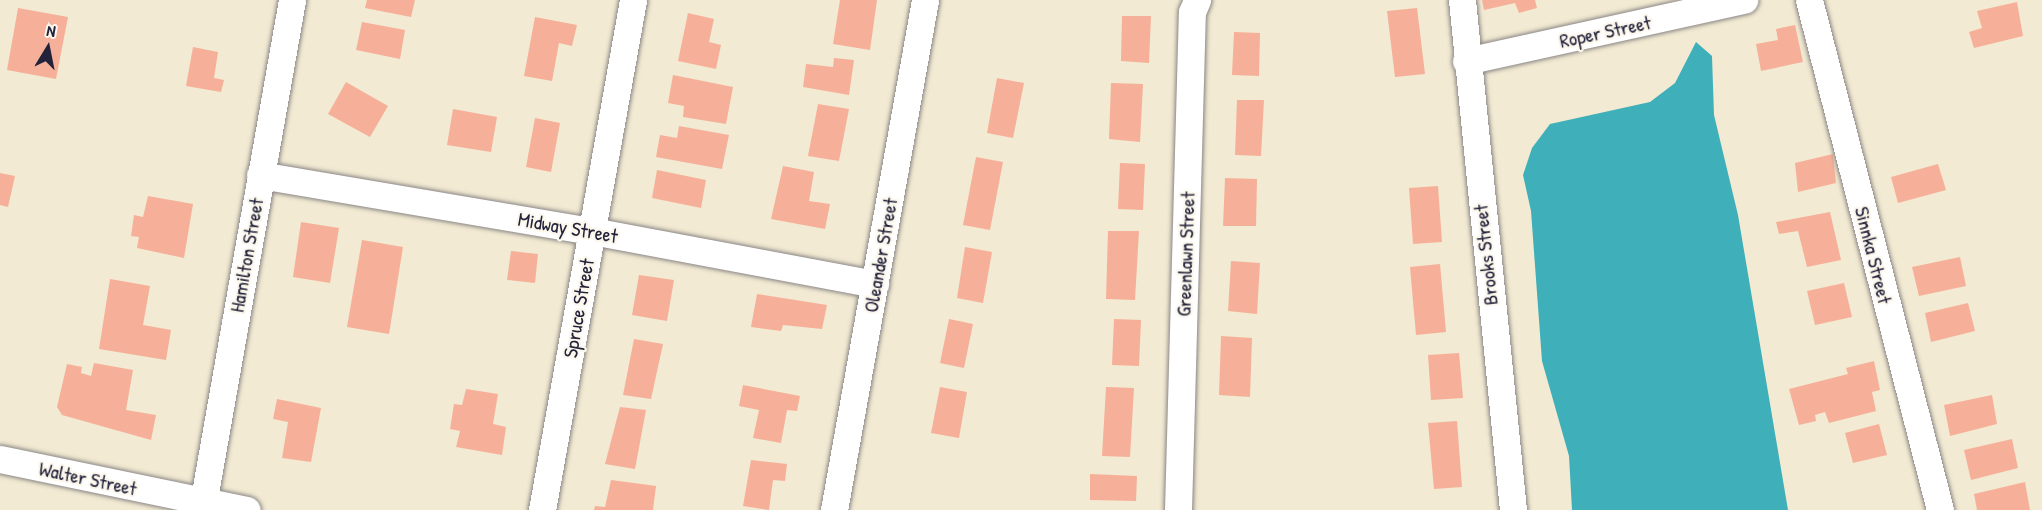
<!DOCTYPE html>
<style>
body{margin:0}
#map{position:relative;width:2042px;height:510px;overflow:hidden;background:#f2ead2;font-family:"Patrick Hand",sans-serif}
div>[style]{position:absolute}
.water>*{inset:0;background:#3fafba}
.building>*{inset:0;background:#f6b099}
.roads{filter:drop-shadow(0 0 2px #8a8686) drop-shadow(0 0 2px #8a8686)}
.minor>*{height:27px;margin:-13.5px;padding:0 13.5px;transform-origin:13.5px;border-radius:13.5px;background:#fff}
span{translate:-50% -50%;white-space:nowrap;text-align:center;line-height:1.15;-webkit-text-stroke:4.5px #fbf7ec;paint-order:stroke}
.street-label{font-size:20px;color:#22223b}
.north{position:absolute;left:18px;top:18px;width:60px;height:60px;-webkit-text-stroke:4px #fbf7ec;paint-order:stroke;rotate:10deg;font-size:16px;font-weight:700;line-height:24px;text-align:center;color:#22223b}
.north::after{content:'';display:block;margin:auto;width:21px;height:27px;background:#22223b;clip-path:polygon(50% 0,100% 100%,50% 72%,0 100%)}
</style>
<div id="map">
<div class="water">
<i style="clip-path:polygon(1696px 42px,1712px 56px,1714px 115px,1738px 215px,1788px 510px,1572px 510px,1569px 456px,1542px 361px,1531px 211px,1523px 175px,1532px 148px,1550px 124px,1650px 102px,1675px 83px)"></i>
</div>
<div class="building">
<i style="clip-path:polygon(367px 0,415px 0,411px 17px,365px 8px)"></i>
<i style="clip-path:polygon(840px 0,877px 0,870px 50px,833px 44px)"></i>
<i style="clip-path:polygon(1482px 0,1535px 0,1537px 8px,1519px 13px,1515px 3px,1484px 10px)"></i>
<i style="clip-path:polygon(2017px 2px,2023px 36px,1974px 48px,1969px 32px,1982px 28px,1977px 11px)"></i>
<i style="clip-path:polygon(18px 8px,68px 17px,56px 79px,7px 70px)"></i>
<i style="clip-path:polygon(1417px 8px,1425px 74px,1395px 77px,1387px 11px)"></i>
<i style="clip-path:polygon(688px 13px,714px 19px,709px 42px,721px 45px,716px 69px,678px 61px)"></i>
<i style="clip-path:polygon(1122px 16px,1151px 16px,1149px 63px,1121px 61px)"></i>
<i style="clip-path:polygon(535px 17px,577px 25px,572px 46px,559px 43px,552px 81px,524px 76px)"></i>
<i style="clip-path:polygon(362px 22px,405px 30px,400px 59px,356px 50px)"></i>
<i style="clip-path:polygon(1795px 25px,1803px 62px,1761px 71px,1756px 44px,1778px 40px,1776px 29px)"></i>
<i style="clip-path:polygon(1234px 32px,1260px 33px,1259px 76px,1232px 75px)"></i>
<i style="clip-path:polygon(193px 47px,218px 52px,214px 78px,224px 80px,221px 92px,186px 86px)"></i>
<i style="clip-path:polygon(834px 58px,854px 60px,849px 95px,803px 87px,806px 64px,833px 67px)"></i>
<i style="clip-path:polygon(673px 75px,733px 87px,726px 124px,683px 117px,684px 106px,668px 103px)"></i>
<i style="clip-path:polygon(997px 78px,1024px 83px,1013px 138px,987px 133px)"></i>
<i style="clip-path:polygon(346px 82px,388px 106px,370px 137px,328px 114px)"></i>
<i style="clip-path:polygon(1111px 83px,1143px 84px,1140px 142px,1109px 139px)"></i>
<i style="clip-path:polygon(1237px 100px,1264px 100px,1261px 156px,1235px 155px)"></i>
<i style="clip-path:polygon(818px 104px,849px 109px,839px 161px,808px 156px)"></i>
<i style="clip-path:polygon(453px 109px,497px 117px,491px 152px,447px 145px)"></i>
<i style="clip-path:polygon(535px 118px,560px 123px,551px 172px,526px 167px)"></i>
<i style="clip-path:polygon(679px 126px,729px 135px,722px 169px,656px 157px,660px 135px,677px 138px)"></i>
<i style="clip-path:polygon(1833px 154px,1836px 183px,1798px 192px,1795px 163px)"></i>
<i style="clip-path:polygon(976px 157px,1003px 162px,990px 230px,963px 225px)"></i>
<i style="clip-path:polygon(1120px 163px,1145px 164px,1143px 210px,1118px 209px)"></i>
<i style="clip-path:polygon(1938px 164px,1946px 190px,1898px 203px,1891px 177px)"></i>
<i style="clip-path:polygon(783px 166px,814px 172px,809px 201px,830px 204px,825px 229px,771px 219px)"></i>
<i style="clip-path:polygon(657px 170px,706px 180px,701px 208px,652px 198px)"></i>
<i style="clip-path:polygon(0 173px,15px 176px,8px 207px,0 205px)"></i>
<i style="clip-path:polygon(1225px 178px,1257px 179px,1256px 226px,1223px 226px)"></i>
<i style="clip-path:polygon(1438px 186px,1442px 242px,1413px 244px,1409px 188px)"></i>
<i style="clip-path:polygon(148px 196px,193px 204px,184px 258px,137px 248px,139px 237px,131px 236px,134px 215px,143px 217px)"></i>
<i style="clip-path:polygon(1830px 212px,1841px 260px,1807px 267px,1798px 231px,1779px 234px,1776px 222px)"></i>
<i style="clip-path:polygon(301px 222px,339px 228px,330px 283px,293px 277px)"></i>
<i style="clip-path:polygon(1108px 231px,1139px 231px,1135px 300px,1106px 299px)"></i>
<i style="clip-path:polygon(362px 240px,403px 247px,389px 334px,347px 327px)"></i>
<i style="clip-path:polygon(965px 247px,992px 252px,983px 303px,957px 298px)"></i>
<i style="clip-path:polygon(511px 251px,538px 254px,535px 283px,507px 280px)"></i>
<i style="clip-path:polygon(1960px 257px,1966px 286px,1919px 296px,1912px 267px)"></i>
<i style="clip-path:polygon(1231px 261px,1260px 263px,1257px 314px,1228px 311px)"></i>
<i style="clip-path:polygon(1440px 264px,1446px 332px,1416px 335px,1410px 267px)"></i>
<i style="clip-path:polygon(639px 275px,674px 280px,667px 321px,632px 315px)"></i>
<i style="clip-path:polygon(110px 279px,150px 286px,143px 325px,171px 330px,166px 360px,99px 349px)"></i>
<i style="clip-path:polygon(1844px 283px,1852px 317px,1815px 325px,1807px 291px)"></i>
<i style="clip-path:polygon(757px 294px,827px 305px,822px 329px,783px 325px,781px 331px,751px 327px)"></i>
<i style="clip-path:polygon(1968px 303px,1975px 331px,1931px 342px,1925px 313px)"></i>
<i style="clip-path:polygon(949px 319px,973px 324px,964px 368px,940px 363px)"></i>
<i style="clip-path:polygon(1114px 319px,1141px 320px,1139px 366px,1112px 365px)"></i>
<i style="clip-path:polygon(1221px 336px,1252px 338px,1250px 397px,1219px 395px)"></i>
<i style="clip-path:polygon(634px 339px,663px 344px,651px 399px,623px 395px)"></i>
<i style="clip-path:polygon(1459px 353px,1463px 398px,1431px 400px,1428px 355px)"></i>
<i style="clip-path:polygon(1874px 361px,1880px 390px,1872px 392px,1876px 411px,1829px 423px,1825px 412px,1815px 415px,1816px 421px,1799px 425px,1789px 389px,1848px 374px,1846px 368px)"></i>
<i style="clip-path:polygon(94px 363px,133px 370px,126px 410px,156px 415px,151px 440px,62px 415px,57px 407px,67px 364px,82px 367px,81px 373px,91px 376px)"></i>
<i style="clip-path:polygon(743px 385px,800px 396px,797px 411px,787px 410px,781px 443px,753px 438px,759px 410px,739px 406px)"></i>
<i style="clip-path:polygon(940px 387px,967px 392px,959px 438px,931px 433px)"></i>
<i style="clip-path:polygon(1106px 387px,1134px 388px,1130px 457px,1102px 456px)"></i>
<i style="clip-path:polygon(466px 389px,498px 394px,493px 424px,506px 427px,502px 455px,456px 447px,460px 431px,450px 429px,454px 404px,462px 405px)"></i>
<i style="clip-path:polygon(1992px 395px,1997px 424px,1950px 436px,1944px 405px)"></i>
<i style="clip-path:polygon(277px 399px,321px 408px,311px 462px,282px 458px,288px 422px,273px 419px)"></i>
<i style="clip-path:polygon(620px 407px,646px 410px,635px 469px,605px 464px)"></i>
<i style="clip-path:polygon(1457px 421px,1462px 487px,1434px 489px,1428px 423px)"></i>
<i style="clip-path:polygon(1879px 424px,1887px 455px,1853px 463px,1845px 433px)"></i>
<i style="clip-path:polygon(2012px 439px,2018px 468px,1971px 480px,1964px 450px)"></i>
<i style="clip-path:polygon(751px 460px,787px 464px,785px 481px,773px 480px,769px 510px,743px 506px)"></i>
<i style="clip-path:polygon(1090px 474px,1137px 476px,1136px 501px,1090px 500px)"></i>
<i style="clip-path:polygon(611px 480px,656px 486px,653px 510px,594px 510px,595px 506px,605px 507px)"></i>
<i style="clip-path:polygon(2025px 482px,2030px 510px,1977px 510px,1974px 494px)"></i>
</div>
<div class="roads">
<div class="minor">
<i style="left:1462px;top:0;width:513px;rotate:84.29deg"></i>
<i style="left:1809px;top:0;width:527px;rotate:75.59deg"></i>
<i style="left:1466px;top:61px;width:285px;rotate:-12.4deg"></i>
<i style="left:260px;top:175px;width:337px;rotate:9.6deg"></i>
<i style="left:592px;top:231px;width:288px;rotate:10.6deg"></i>
<i style="left:0;top:459px;width:252px;rotate:11.7deg"></i>
<i style="left:202px;top:510px;width:518px;rotate:-79.99deg"></i>
<i style="left:542px;top:510px;width:518px;rotate:-79.88deg"></i>
<i style="left:834px;top:510px;width:518px;rotate:-79.88deg"></i>
<i style="left:1178px;top:510px;width:498px;rotate:-88.4deg"></i>
<i style="left:1192px;top:12px;width:13px;rotate:-67deg"></i>
</div>
</div>
<div class="street-label">
<span style="left:1605px;top:31px;rotate:-12deg">Roper Street</span>
<span style="left:568px;top:227px;rotate:10deg">Midway Street</span>
<span style="left:1185px;top:254px;rotate:-88deg">Greenlawn Street</span>
<span style="left:246px;top:255px;rotate:-80deg">Hamilton Street</span>
<span style="left:880px;top:255px;rotate:-80deg">Oleander Street</span>
<span style="left:1485px;top:255px;rotate:-96deg">Brooks Street</span>
<span style="left:1874px;top:255px;rotate:76deg">Sinnka Street</span>
<span style="left:578px;top:308px;rotate:-80deg">Spruce Street</span>
<span style="left:88px;top:478px;rotate:12deg">Walter Street</span>
</div>
<div class="north">N</div>
</div>
